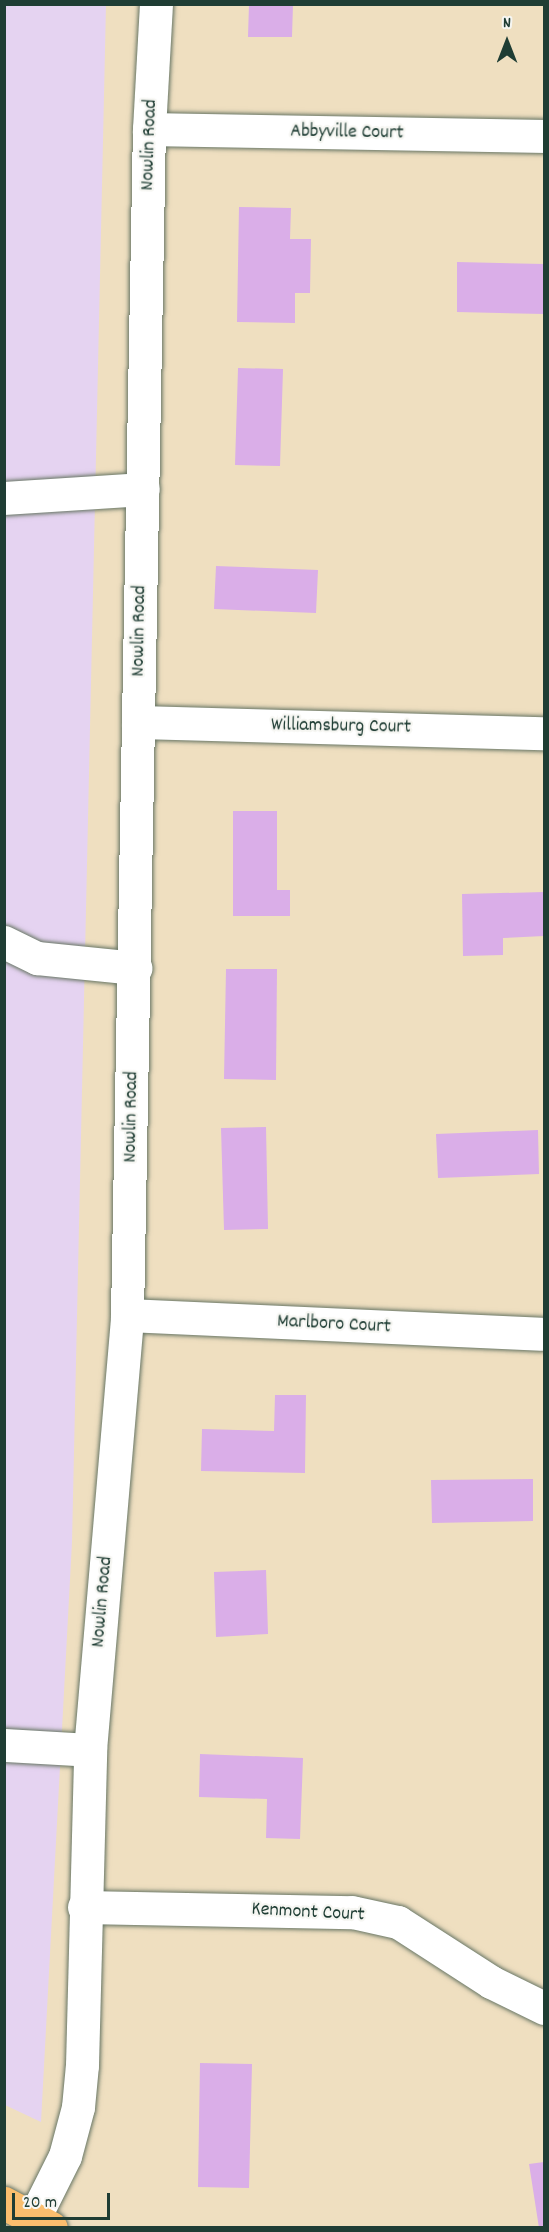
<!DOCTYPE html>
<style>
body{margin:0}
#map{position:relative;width:549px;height:2232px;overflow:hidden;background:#efdfc0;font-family:Dekko,sans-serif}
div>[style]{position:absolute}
.built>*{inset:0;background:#e5d3f1}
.building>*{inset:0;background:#daaee8}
.roads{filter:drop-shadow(0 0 2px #687665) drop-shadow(0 0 2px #687665)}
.minor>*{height:33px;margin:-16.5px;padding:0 16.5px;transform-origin:16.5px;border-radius:16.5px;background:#fff}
.major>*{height:33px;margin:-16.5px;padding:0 16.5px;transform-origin:16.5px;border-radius:16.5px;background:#fabe6e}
span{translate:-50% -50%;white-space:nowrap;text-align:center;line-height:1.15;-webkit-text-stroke:4.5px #f6f6f2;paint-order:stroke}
.street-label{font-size:20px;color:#1f3d34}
.frame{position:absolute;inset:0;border:6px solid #1f3d34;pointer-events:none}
.north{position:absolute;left:477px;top:12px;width:60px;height:60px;-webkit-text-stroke:4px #f6f6f2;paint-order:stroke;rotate:0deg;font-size:16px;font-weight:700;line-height:24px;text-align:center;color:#1f3d34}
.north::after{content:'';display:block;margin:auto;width:21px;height:27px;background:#1f3d34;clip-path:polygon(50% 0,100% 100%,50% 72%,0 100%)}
.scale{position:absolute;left:12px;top:2193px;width:98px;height:27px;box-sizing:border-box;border:3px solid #1f3d34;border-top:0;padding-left:8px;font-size:18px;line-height:21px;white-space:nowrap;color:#1f3d34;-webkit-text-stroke:4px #f6f6f2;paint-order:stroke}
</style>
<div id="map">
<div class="built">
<i style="clip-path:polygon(106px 4px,72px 1542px,41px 2122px,5px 2105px,4px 5px)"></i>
</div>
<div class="building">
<i style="clip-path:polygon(249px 4px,293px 4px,292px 37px,248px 37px)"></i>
<i style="clip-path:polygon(239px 207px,291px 208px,290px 239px,311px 239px,310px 293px,295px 293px,295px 323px,237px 322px)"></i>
<i style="clip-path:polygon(457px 262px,544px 264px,544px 314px,457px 312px)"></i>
<i style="clip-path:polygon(238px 368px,283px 369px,280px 466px,235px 465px)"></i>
<i style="clip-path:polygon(216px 566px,318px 570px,316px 613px,214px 609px)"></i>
<i style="clip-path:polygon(233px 811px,277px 811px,277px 890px,290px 890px,290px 916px,233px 916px)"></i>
<i style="clip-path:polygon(544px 892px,544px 936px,503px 938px,503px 955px,463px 956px,462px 894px)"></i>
<i style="clip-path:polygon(226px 969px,277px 969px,276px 1080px,224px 1079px)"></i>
<i style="clip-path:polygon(266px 1127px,268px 1229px,224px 1230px,221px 1128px)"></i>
<i style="clip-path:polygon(538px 1130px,539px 1174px,438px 1178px,436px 1134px)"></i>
<i style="clip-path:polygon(275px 1395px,306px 1395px,305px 1473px,201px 1471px,202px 1429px,274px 1431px)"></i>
<i style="clip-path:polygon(533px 1479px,533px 1521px,432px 1523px,431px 1480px)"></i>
<i style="clip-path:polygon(266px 1570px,268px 1634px,216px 1637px,214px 1572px)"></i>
<i style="clip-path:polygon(200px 1754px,303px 1758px,300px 1839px,266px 1838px,267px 1799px,199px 1797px)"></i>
<i style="clip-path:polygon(200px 2063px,252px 2064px,249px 2188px,198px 2187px)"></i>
<i style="clip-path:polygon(544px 2162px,544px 2228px,539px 2228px,529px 2164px)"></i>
</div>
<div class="roads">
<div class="minor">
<i style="left:149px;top:129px;width:395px;rotate:1deg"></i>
<i style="left:4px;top:498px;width:139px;rotate:-3.7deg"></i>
<i style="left:138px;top:722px;width:406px;rotate:1.6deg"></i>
<i style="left:4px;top:942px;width:37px;rotate:26deg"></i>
<i style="left:37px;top:958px;width:99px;rotate:5.8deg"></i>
<i style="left:127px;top:1315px;width:414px;rotate:2.6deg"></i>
<i style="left:4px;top:1745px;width:86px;rotate:3.3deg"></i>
<i style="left:84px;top:1907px;width:268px;rotate:1.1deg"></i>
<i style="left:352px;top:1912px;width:47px;rotate:12.3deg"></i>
<i style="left:398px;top:1922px;width:111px;rotate:32.8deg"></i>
<i style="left:491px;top:1982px;width:59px;rotate:26.1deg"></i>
<i style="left:29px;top:2228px;width:80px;rotate:-63.4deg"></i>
<i style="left:65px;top:2156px;width:51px;rotate:-75.1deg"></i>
<i style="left:78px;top:2107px;width:42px;rotate:-84.6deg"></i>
<i style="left:82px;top:2065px;width:315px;rotate:-88.5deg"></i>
<i style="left:90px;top:1750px;width:437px;rotate:-85.1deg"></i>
<i style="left:127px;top:1315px;width:1186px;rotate:-88.94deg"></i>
<i style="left:149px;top:129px;width:125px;rotate:-86.8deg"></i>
</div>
<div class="major">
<i style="left:4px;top:2203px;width:53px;rotate:28deg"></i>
</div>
</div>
<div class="street-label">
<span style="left:347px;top:133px;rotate:1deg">Abbyville Court</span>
<span style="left:150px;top:145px;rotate:-88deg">Nowlin Road</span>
<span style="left:140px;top:631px;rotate:-89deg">Nowlin Road</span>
<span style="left:341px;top:727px;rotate:1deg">Williamsburg Court</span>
<span style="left:132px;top:1117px;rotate:-89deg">Nowlin Road</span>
<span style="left:334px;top:1325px;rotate:3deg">Marlboro Court</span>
<span style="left:103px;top:1602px;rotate:-85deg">Nowlin Road</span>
<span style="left:308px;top:1913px;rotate:3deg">Kenmont Court</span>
</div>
<div class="frame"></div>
<div class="north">N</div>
<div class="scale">20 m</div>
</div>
